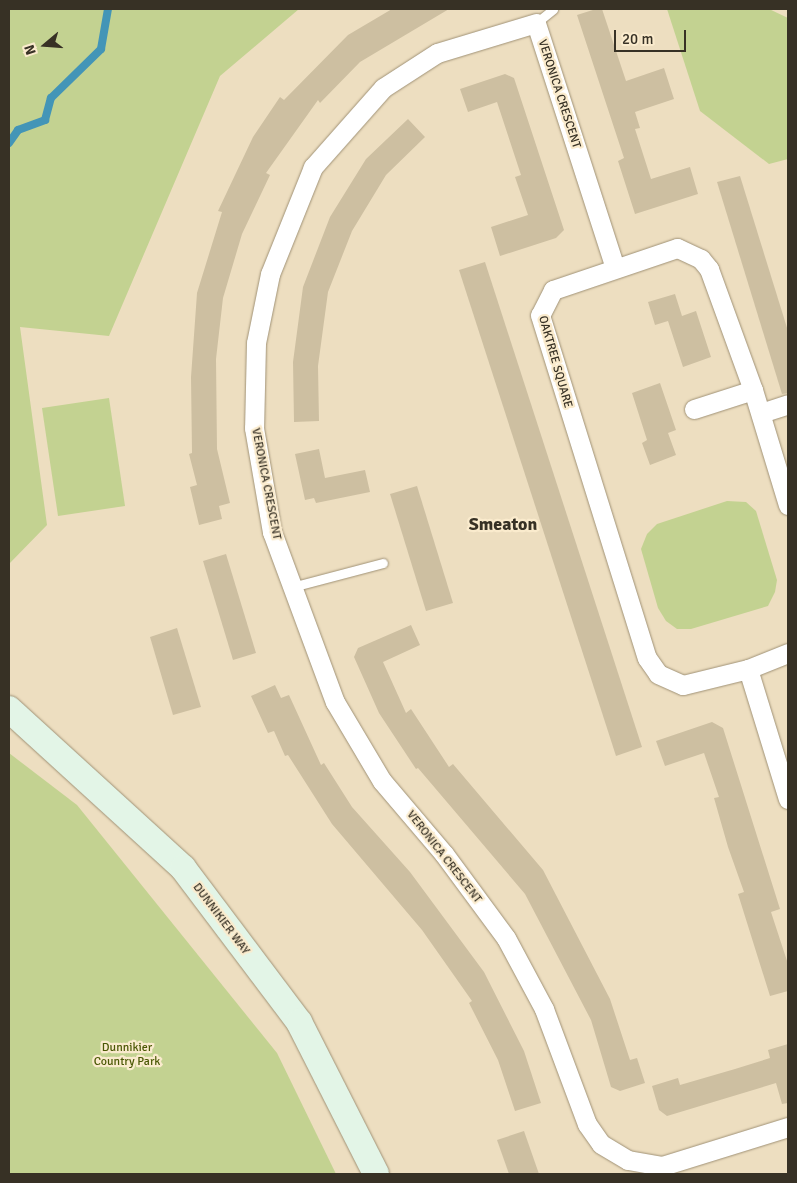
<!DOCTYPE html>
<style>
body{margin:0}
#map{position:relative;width:797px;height:1183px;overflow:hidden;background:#eddec0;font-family:Signika,sans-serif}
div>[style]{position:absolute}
.green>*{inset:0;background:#c3d291}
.stream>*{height:8px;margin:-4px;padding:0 4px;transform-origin:4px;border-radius:4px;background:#4395b7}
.building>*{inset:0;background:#cdbfa1}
.roads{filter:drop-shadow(0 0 1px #a09276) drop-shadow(0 0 1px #a09276)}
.service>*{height:9px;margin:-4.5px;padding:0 4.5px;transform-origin:4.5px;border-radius:4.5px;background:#fff}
.minor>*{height:19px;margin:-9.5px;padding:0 9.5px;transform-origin:9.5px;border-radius:9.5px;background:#fff}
.secondary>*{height:26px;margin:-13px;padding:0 13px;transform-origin:13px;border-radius:13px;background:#e3f5e7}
span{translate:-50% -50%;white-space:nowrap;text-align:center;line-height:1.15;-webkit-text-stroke:4.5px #faebcd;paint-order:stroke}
.street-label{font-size:12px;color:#373125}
.park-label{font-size:12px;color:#4b5805}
.district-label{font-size:18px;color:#373125;font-weight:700}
.frame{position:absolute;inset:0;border:10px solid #373125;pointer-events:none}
.north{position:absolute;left:20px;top:20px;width:50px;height:50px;-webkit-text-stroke:4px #faebcd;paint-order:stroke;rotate:252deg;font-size:14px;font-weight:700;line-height:20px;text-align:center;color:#373125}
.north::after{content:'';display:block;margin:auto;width:18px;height:22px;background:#373125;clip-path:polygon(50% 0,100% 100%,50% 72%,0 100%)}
.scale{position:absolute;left:614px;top:30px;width:72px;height:22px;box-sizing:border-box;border:2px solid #373125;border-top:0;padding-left:6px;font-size:15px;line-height:18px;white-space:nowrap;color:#373125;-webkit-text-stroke:4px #faebcd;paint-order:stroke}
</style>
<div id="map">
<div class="green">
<i style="clip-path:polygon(9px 9px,299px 9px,220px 76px,109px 336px,20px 327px,47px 525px,9px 564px)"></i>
<i style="clip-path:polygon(667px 9px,769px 9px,788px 18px,788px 159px,769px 164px,700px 111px)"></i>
<i style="clip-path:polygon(109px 398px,125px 506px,58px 516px,42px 408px)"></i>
<i style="clip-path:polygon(727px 501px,746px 502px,756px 511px,777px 580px,775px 592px,768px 606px,691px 629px,677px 629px,666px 621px,658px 608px,641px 549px,647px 534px,657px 524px)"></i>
<i style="clip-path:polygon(9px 753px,77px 805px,277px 1053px,336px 1174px,9px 1174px)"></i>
</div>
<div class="stream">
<i style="left:9px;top:143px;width:16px;rotate:-55deg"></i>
<i style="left:18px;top:130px;width:29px;rotate:-20deg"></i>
<i style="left:45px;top:120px;width:23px;rotate:-75deg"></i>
<i style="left:51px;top:98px;width:70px;rotate:-44.4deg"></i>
<i style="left:101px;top:49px;width:41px;rotate:-80.1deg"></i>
</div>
<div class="building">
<i style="clip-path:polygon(392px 9px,449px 9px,360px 62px,320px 103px,318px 100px,266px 173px,270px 175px,242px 234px,223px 298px,216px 359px,217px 449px,230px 503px,219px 506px,222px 519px,199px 525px,190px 487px,197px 485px,189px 454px,192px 453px,191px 377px,197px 293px,222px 212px,218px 211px,253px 137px,280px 97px,284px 100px,348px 35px)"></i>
<i style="clip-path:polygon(596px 9px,602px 9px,626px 81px,664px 68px,674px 99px,635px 112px,640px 128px,635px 129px,651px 179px,690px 167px,698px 194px,635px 214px,618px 161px,624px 158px,577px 15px)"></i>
<i style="clip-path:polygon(505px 74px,514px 78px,564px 230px,556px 238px,500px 256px,491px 227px,528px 215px,515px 177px,521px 175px,497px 102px,468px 112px,460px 89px)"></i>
<i style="clip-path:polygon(408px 119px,425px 137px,386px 175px,352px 231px,328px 292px,318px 366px,319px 421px,294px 422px,293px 362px,303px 287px,330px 217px,366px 159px)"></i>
<i style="clip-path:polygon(740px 176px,788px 331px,788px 393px,782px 394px,717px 182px)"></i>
<i style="clip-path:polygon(485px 262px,642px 747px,616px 756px,459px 270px)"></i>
<i style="clip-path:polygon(675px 294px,682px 316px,696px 311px,711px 357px,683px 367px,668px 321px,655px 325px,648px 302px)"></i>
<i style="clip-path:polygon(660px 383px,676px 430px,668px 433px,676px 455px,650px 465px,642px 443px,647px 440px,632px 393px)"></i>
<i style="clip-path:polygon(319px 449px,325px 478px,365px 470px,370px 492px,316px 503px,314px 498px,305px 500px,295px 454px)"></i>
<i style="clip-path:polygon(417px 486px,453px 603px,426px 611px,390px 494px)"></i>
<i style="clip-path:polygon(226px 554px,256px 653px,233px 660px,203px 561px)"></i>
<i style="clip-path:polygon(411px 625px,420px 645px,383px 662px,406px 713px,411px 709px,449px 767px,453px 764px,543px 870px,610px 999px,630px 1060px,637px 1058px,645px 1083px,620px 1091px,611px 1087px,591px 1020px,525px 894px,418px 768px,416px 769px,379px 713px,354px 657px,358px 648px)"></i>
<i style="clip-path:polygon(177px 628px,201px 707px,173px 715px,150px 637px)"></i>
<i style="clip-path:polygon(275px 685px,281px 698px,289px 695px,321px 765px,324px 763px,352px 807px,410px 872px,484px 972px,524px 1051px,541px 1103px,515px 1111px,498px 1060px,469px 1003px,472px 1001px,422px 930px,332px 824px,288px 755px,285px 756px,274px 731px,268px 733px,251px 696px)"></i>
<i style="clip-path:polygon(712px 722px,723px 728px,780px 909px,771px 912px,788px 964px,788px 991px,770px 996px,738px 894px,744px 892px,728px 847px,714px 798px,719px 797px,704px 753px,665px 766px,656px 741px)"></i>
<i style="clip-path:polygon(788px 1044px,788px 1103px,782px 1104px,776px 1083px,667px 1116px,659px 1110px,652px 1086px,678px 1078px,680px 1085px,735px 1069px,770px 1058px,768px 1050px)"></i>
<i style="clip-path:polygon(524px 1131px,539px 1174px,509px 1174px,497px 1140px)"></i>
</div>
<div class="roads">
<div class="service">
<i style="left:536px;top:23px;width:22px;rotate:-39deg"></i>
<i style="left:292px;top:587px;width:94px;rotate:-14.8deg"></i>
</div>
<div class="minor">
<i style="left:615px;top:268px;width:257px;rotate:-107.9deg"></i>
<i style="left:536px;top:23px;width:103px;rotate:163.1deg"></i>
<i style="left:437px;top:53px;width:64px;rotate:147.1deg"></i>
<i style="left:383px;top:88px;width:106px;rotate:131.5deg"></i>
<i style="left:313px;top:167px;width:115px;rotate:111.9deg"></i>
<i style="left:270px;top:274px;width:70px;rotate:101.5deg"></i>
<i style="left:256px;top:343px;width:85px;rotate:91.3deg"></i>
<i style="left:254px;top:428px;width:106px;rotate:80.2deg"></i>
<i style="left:272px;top:532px;width:181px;rotate:69.7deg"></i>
<i style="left:335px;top:702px;width:92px;rotate:59.3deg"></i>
<i style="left:382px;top:781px;width:96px;rotate:49.7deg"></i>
<i style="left:444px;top:854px;width:104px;rotate:53.6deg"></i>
<i style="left:506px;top:938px;width:81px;rotate:61.8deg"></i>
<i style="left:544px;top:1009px;width:123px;rotate:69.5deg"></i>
<i style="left:587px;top:1124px;width:24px;rotate:55deg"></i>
<i style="left:601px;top:1144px;width:31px;rotate:31deg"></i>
<i style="left:628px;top:1160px;width:35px;rotate:10deg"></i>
<i style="left:662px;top:1166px;width:132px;rotate:-17.2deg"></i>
<i style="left:694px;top:409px;width:62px;rotate:-17.9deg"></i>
<i style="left:761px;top:413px;width:28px;rotate:-18deg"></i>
<i style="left:788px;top:505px;width:120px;rotate:-106.9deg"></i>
<i style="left:753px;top:390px;width:129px;rotate:-110deg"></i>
<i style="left:709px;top:269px;width:13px;rotate:-129deg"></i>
<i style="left:701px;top:259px;width:26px;rotate:-155deg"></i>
<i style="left:677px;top:248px;width:131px;rotate:161.3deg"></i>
<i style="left:553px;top:290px;width:28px;rotate:117deg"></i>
<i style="left:540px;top:315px;width:359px;rotate:72.7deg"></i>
<i style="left:647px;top:658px;width:19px;rotate:55deg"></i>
<i style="left:658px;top:674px;width:27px;rotate:24deg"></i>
<i style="left:683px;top:685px;width:67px;rotate:-13.8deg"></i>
<i style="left:748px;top:669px;width:43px;rotate:-21.8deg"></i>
<i style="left:748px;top:669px;width:136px;rotate:72.9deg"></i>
</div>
<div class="secondary">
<i style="left:9px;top:709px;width:236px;rotate:42.4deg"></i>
<i style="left:183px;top:868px;width:193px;rotate:53deg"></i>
<i style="left:299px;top:1022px;width:170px;rotate:63.1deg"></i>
</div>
</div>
<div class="street-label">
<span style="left:559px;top:94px;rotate:72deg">VERONICA CRESCENT</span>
<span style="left:555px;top:362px;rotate:74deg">OAKTREE SQUARE</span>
<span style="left:266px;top:484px;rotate:79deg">VERONICA CRESCENT</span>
<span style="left:444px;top:857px;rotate:52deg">VERONICA CRESCENT</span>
<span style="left:221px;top:919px;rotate:53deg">DUNNIKIER WAY</span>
</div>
<div class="park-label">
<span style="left:127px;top:1055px">Dunnikier<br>Country Park</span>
</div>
<div class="district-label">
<span style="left:503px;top:524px">Smeaton</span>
</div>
<div class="frame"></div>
<div class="north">N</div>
<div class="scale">20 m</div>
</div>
